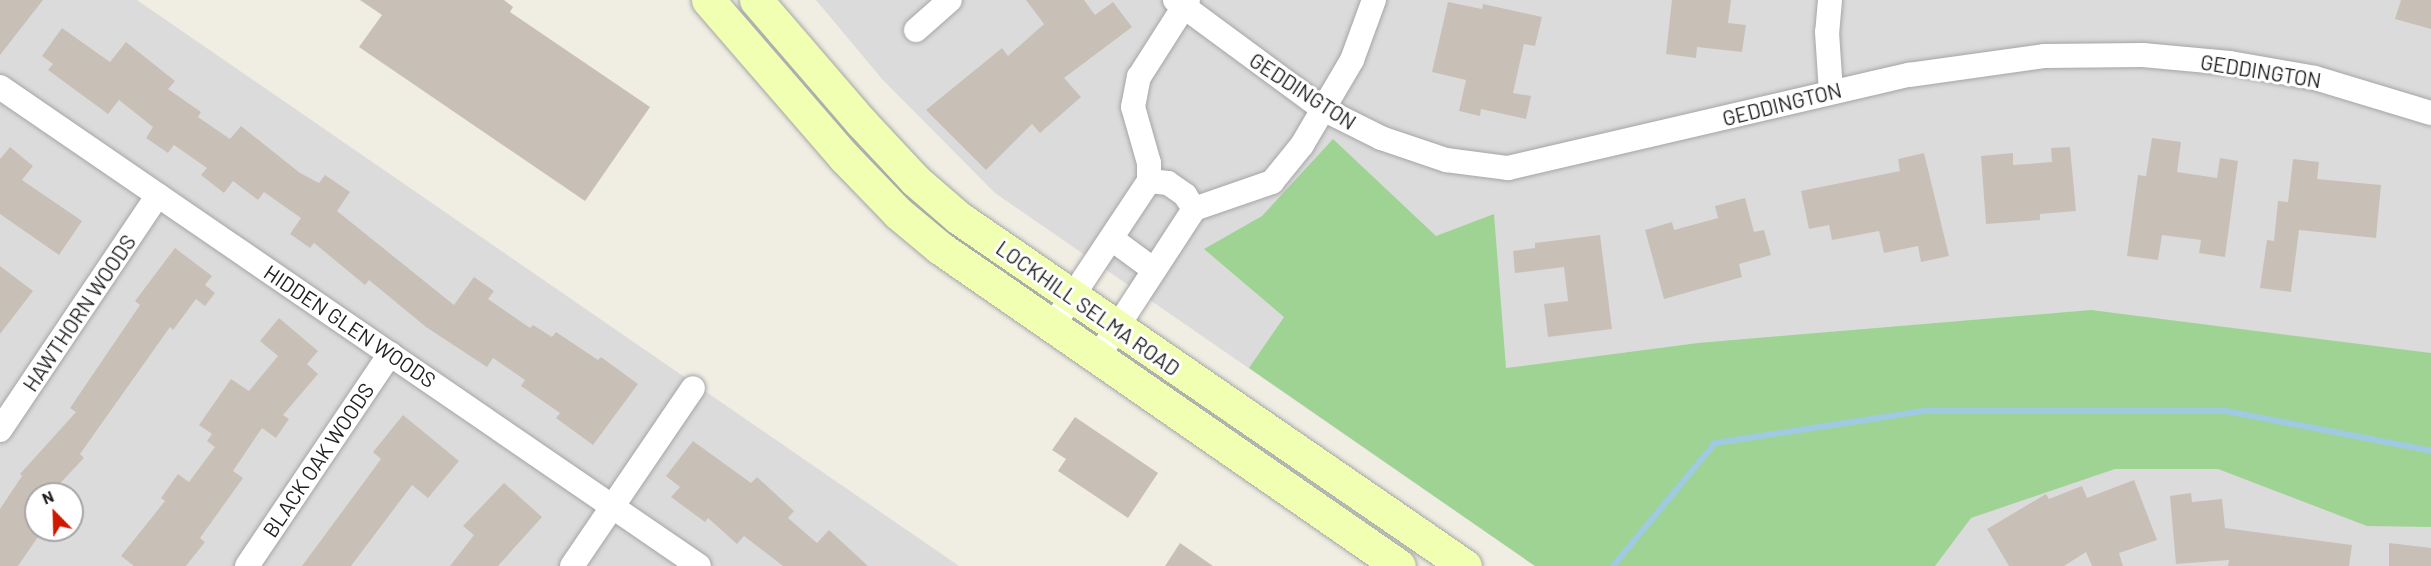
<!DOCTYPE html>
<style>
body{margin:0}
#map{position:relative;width:2431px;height:566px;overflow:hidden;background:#f0ede3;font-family:Barlow,sans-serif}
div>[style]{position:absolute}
.residential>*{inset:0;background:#dcdbdb}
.forest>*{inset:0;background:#9fd394}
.stream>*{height:6px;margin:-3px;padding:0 3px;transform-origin:3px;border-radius:3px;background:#a0cae1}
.building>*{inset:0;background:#c8c0b6}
.roads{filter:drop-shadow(0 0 2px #a5a5a5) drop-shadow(0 0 2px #a5a5a5)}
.minor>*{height:24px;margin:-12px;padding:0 12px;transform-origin:12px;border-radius:12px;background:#fff}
.secondary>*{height:33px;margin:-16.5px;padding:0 16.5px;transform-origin:16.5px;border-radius:16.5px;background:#f1ffb3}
span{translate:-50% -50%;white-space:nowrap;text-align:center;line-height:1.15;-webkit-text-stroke:6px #fff;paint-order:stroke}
.street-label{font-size:21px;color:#1e1e1e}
.north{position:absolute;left:24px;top:482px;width:60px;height:60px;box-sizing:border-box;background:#fff;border:2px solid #a5a5a5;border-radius:50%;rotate:337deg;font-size:16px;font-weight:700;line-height:24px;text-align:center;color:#1e1e1e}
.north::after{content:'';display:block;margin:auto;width:21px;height:27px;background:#cc1900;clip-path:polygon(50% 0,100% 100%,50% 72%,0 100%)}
</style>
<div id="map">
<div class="residential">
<i style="clip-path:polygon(evenodd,0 0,137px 0,959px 566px,0 566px,0 0,36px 494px,72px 494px,72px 530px,36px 530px,36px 494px)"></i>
<i style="clip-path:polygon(816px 0,2431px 0,2431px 566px,1535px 566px,995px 193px,882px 79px)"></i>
</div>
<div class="forest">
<i style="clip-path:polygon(1333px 139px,1436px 236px,1494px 214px,1506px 368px,1698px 343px,2091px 310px,2431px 353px,2431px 527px,2367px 526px,2218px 469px,2115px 469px,1971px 518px,1935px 566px,1535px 566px,1249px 368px,1284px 317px,1204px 249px,1262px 216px)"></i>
</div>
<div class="stream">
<i style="left:1613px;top:566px;width:160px;rotate:-50.3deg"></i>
<i style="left:1715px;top:443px;width:211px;rotate:-8.7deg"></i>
<i style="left:1924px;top:411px;width:302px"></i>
<i style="left:2226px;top:411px;width:209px;rotate:11deg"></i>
</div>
<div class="building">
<i style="clip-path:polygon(0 0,43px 0,0 55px)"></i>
<i style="clip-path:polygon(360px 0,504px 0,513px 7px,510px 12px,650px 107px,585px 201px,359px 47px,382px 15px)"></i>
<i style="clip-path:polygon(1026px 0,1084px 0,1095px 15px,1113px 2px,1132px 27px,1064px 78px,1081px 97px,1040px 133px,1032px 124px,986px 170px,926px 110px,1002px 48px,1008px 56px,1044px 24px)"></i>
<i style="clip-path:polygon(1672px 0,1731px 0,1728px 23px,1746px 25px,1742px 52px,1697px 47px,1696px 58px,1666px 54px)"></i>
<i style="clip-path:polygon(2401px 0,2431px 0,2431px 29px,2395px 19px)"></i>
<i style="clip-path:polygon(1448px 2px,1482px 9px,1483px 4px,1542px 17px,1535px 46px,1524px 44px,1513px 93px,1531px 96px,1526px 119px,1481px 109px,1480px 116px,1459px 111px,1466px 80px,1432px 72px)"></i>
<i style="clip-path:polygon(62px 28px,110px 62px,126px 42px,175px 81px,168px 89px,201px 112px,198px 117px,230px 139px,241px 126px,300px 173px,319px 183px,325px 175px,350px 192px,337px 211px,454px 305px,474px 277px,494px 291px,488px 299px,530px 328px,533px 325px,552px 337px,556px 332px,598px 360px,601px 357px,638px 384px,593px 445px,556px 418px,560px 413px,521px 386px,525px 380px,493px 358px,487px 367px,426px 327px,369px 280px,365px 285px,314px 243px,310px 248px,290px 234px,301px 218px,264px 192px,258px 200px,233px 181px,224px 193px,201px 175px,207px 168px,174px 145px,168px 153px,146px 138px,153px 127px,119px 100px,108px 114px,48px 70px,53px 64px,42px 56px)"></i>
<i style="clip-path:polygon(2152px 138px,2181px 142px,2177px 172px,2217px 178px,2220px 158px,2238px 161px,2225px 257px,2199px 253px,2201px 240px,2162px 235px,2158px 260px,2127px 256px,2138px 175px,2146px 176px)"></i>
<i style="clip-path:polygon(10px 147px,33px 166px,22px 180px,82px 221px,59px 255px,0 214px,0 159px)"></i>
<i style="clip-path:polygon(2070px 147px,2076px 211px,2040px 214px,2040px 220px,1986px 224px,1981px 156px,2013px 153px,2013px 165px,2052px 162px,2051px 148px)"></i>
<i style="clip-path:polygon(1924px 153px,1949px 256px,1921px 262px,1918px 246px,1884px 253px,1879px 231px,1832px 240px,1829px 225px,1809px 229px,1801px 191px,1900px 171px,1898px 159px)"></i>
<i style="clip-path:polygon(2293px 159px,2319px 162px,2317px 179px,2381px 185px,2376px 238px,2299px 230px,2291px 292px,2260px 288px,2267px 240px,2274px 241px,2278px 201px,2288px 202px)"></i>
<i style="clip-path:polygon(1745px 198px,1754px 232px,1764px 230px,1771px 255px,1739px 264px,1742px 277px,1664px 299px,1645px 230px,1672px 222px,1674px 230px,1718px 218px,1715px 206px)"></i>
<i style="clip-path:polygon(1600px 235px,1612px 329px,1548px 337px,1544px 304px,1568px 301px,1564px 267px,1515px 273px,1513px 251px,1535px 248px,1535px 243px)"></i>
<i style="clip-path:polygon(175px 248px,212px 276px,205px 285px,215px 293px,205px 306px,196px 299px,173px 330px,170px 327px,80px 454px,84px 458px,50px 494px,36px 494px,36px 530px,42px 531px,18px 566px,0 566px,0 509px,22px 476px,20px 474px,76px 412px,70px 408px,140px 305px,135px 301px)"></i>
<i style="clip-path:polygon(0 266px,33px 291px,0 334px)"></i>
<i style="clip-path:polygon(279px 318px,318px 351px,307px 364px,318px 374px,283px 415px,289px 419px,276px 438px,262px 428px,233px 471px,243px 478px,200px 538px,205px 542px,186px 566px,134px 566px,121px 556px,165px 501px,161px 498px,178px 474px,189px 482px,215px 447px,207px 441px,212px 434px,199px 425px,231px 379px,249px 391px,278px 356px,260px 341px)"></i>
<i style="clip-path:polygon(403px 415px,459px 461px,428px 498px,412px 485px,351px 566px,302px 566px,381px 459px,373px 452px)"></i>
<i style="clip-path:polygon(1075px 417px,1158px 473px,1128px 518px,1058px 471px,1066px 459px,1052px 450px)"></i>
<i style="clip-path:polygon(693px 441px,751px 483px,757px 477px,794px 511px,788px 518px,817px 543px,829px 530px,868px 566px,783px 566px,744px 536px,737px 544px,708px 518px,705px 522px,671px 497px,680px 487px,666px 476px)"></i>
<i style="clip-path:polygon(2134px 480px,2157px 540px,2119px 553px,2123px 566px,2092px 566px,2086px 552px,2064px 566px,2009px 566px,1987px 529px,2046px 494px,2049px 499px,2082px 486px,2087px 498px)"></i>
<i style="clip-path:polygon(504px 483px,542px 517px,498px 566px,450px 566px,474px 535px,463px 526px)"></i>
<i style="clip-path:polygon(2191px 493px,2192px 502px,2222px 499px,2225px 528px,2352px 545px,2349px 566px,2228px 566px,2229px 560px,2176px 564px,2170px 496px)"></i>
<i style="clip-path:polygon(1180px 543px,1213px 566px,1165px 566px)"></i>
<i style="clip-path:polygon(2389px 543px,2431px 548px,2431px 566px,2389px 566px)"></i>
</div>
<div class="roads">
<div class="minor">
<i style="left:1175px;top:0;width:184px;rotate:36.4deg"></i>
<i style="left:1323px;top:109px;width:65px;rotate:26.6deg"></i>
<i style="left:1381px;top:138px;width:69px;rotate:18.7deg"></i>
<i style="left:1446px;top:160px;width:63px;rotate:7.4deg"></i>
<i style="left:1508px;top:168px;width:412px;rotate:-13.1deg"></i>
<i style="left:1909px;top:75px;width:136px;rotate:-8deg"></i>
<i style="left:2044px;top:56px;width:99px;rotate:-0.6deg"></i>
<i style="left:2143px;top:55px;width:87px;rotate:5.3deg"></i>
<i style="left:2230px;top:63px;width:86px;rotate:10deg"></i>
<i style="left:2315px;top:78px;width:121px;rotate:16.8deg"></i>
<i style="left:1830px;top:0;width:32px;rotate:95deg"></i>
<i style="left:1827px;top:32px;width:60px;rotate:86.2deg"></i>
<i style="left:916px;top:30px;width:45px;rotate:-41.4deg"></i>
<i style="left:0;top:87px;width:847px;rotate:34.42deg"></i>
<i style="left:1149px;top:181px;width:19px;rotate:6deg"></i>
<i style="left:1168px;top:183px;width:21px;rotate:35deg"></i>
<i style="left:1185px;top:195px;width:17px;rotate:57deg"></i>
<i style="left:1112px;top:239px;width:52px;rotate:36.4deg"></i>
<i style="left:1052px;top:327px;width:175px;rotate:-56.4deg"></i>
<i style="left:1149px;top:181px;width:18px;rotate:-90deg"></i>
<i style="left:1149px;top:163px;width:58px;rotate:-105.9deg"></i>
<i style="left:1133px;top:107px;width:31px;rotate:-79deg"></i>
<i style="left:1139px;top:77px;width:91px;rotate:-57.5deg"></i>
<i style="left:1097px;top:358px;width:178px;rotate:-56.9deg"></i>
<i style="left:1194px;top:209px;width:83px;rotate:-19.1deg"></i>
<i style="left:1272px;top:182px;width:48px;rotate:-51deg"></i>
<i style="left:1302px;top:145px;width:99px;rotate:-59.5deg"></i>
<i style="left:1352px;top:60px;width:64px;rotate:-69.9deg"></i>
<i style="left:0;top:430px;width:283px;rotate:-56.1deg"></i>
<i style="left:247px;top:566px;width:256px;rotate:-56deg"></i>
<i style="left:572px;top:566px;width:215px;rotate:-55.8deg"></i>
</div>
<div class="secondary">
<i style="left:708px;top:0;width:208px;rotate:49.1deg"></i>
<i style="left:844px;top:157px;width:78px;rotate:46deg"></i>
<i style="left:898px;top:213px;width:55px;rotate:39.8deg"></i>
<i style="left:940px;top:248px;width:558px;rotate:34.71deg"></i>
<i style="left:756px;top:0;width:161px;rotate:49.3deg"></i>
<i style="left:861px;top:122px;width:79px;rotate:47deg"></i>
<i style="left:915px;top:180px;width:58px;rotate:40.8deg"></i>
<i style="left:959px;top:218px;width:614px;rotate:34.52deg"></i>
</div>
</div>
<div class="street-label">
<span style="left:2261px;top:71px;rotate:9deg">GEDDINGTON</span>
<span style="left:1303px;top:91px;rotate:33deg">GEDDINGTON</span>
<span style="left:1782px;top:104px;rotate:-14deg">GEDDINGTON</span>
<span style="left:1088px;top:308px;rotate:35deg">LOCKHILL SELMA ROAD</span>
<span style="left:79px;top:313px;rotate:-56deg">HAWTHORN WOODS</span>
<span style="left:350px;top:326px;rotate:34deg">HIDDEN GLEN WOODS</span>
<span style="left:318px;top:460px;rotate:-56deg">BLACK OAK WOODS</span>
</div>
<div class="north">N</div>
</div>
